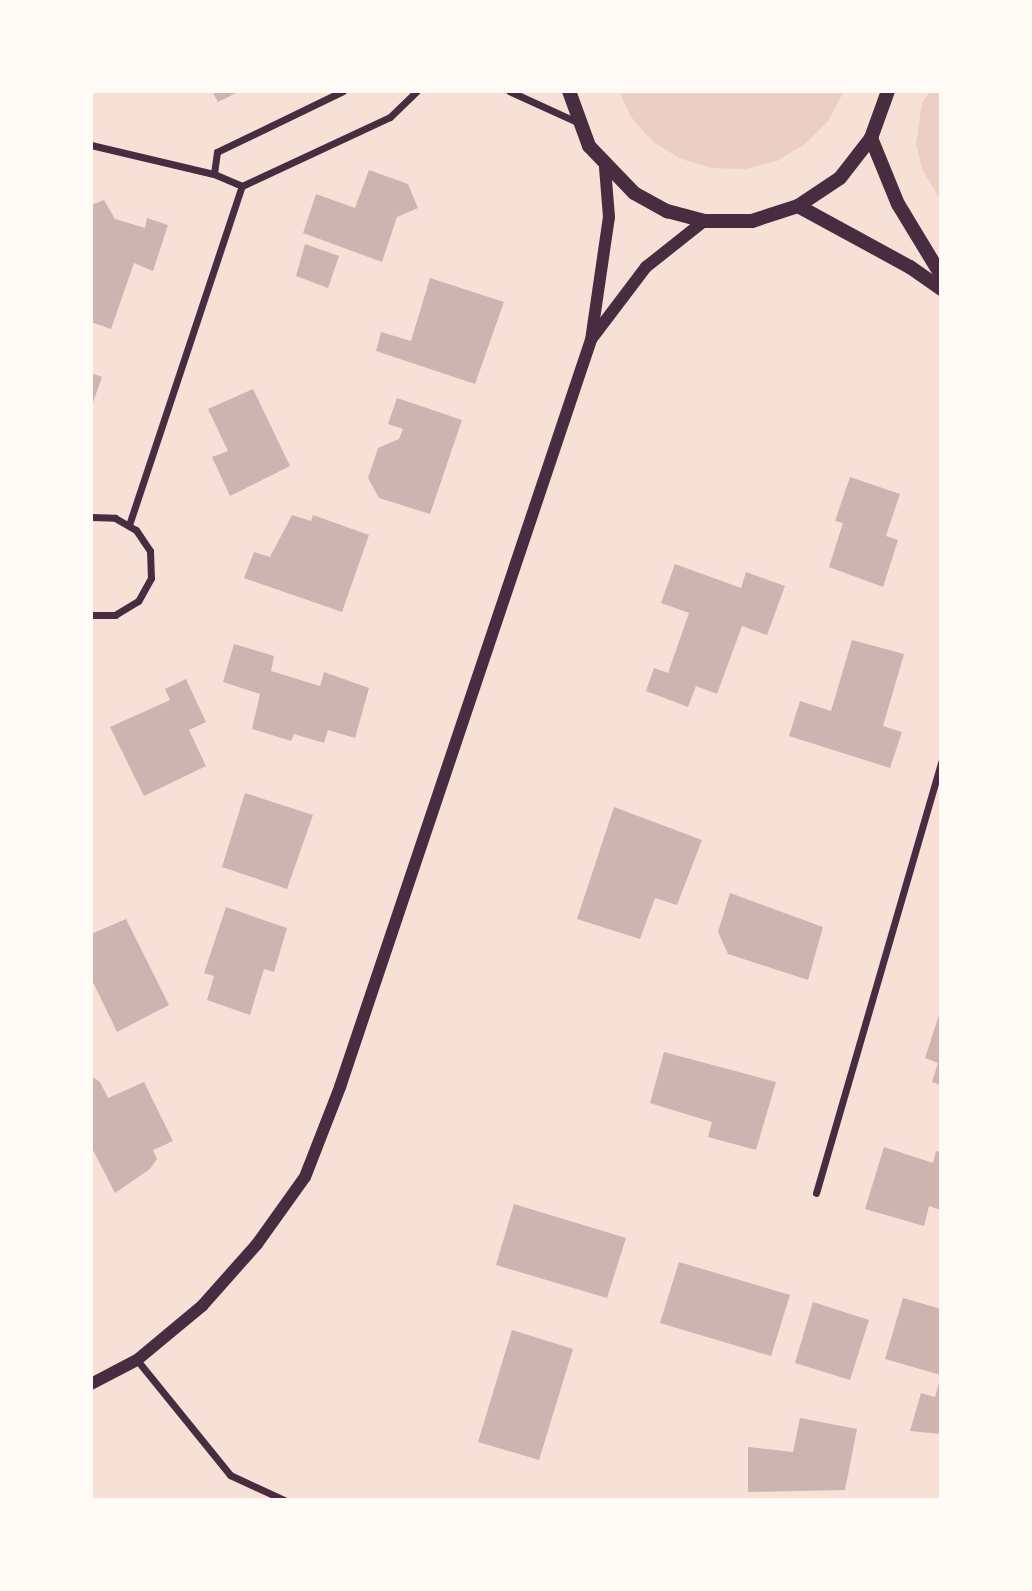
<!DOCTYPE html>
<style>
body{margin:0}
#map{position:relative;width:1032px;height:1591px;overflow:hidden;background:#f7e1d7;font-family:"Times New Roman",serif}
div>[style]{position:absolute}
.green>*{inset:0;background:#ebcfc5}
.building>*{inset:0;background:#ccb4b1}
.minor>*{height:7px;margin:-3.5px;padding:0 3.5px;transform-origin:3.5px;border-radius:3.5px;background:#4a2c40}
.tertiary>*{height:12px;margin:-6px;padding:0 6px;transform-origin:6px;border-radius:6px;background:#4a2c40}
.secondary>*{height:14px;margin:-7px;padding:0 7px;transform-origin:7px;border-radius:7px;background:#4a2c40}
span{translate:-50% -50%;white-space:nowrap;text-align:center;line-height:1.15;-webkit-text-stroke:5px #fffaf5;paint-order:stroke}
.frame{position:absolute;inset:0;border:93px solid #fffaf5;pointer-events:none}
</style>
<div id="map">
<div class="green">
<i style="clip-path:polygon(619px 91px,844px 91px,828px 121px,805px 144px,777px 161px,745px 169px,712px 168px,681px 159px,653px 142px,631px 117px)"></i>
<i style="clip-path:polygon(930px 91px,941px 91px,941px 201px,922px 169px,916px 144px,922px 103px)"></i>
</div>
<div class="building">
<i style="clip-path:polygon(212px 91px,240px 91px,218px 102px)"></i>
<i style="clip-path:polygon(369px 170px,408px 184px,418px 208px,397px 217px,382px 262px,303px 233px,316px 194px,355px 208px)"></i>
<i style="clip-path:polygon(104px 200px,115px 219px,145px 228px,147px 218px,168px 225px,153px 271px,134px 263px,111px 329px,91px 322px,91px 205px)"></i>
<i style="clip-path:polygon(305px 244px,339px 256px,328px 288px,296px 276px)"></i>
<i style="clip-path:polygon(430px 278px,504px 302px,475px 384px,376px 351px,381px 332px,411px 341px)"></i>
<i style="clip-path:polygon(91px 373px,102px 377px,91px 408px)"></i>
<i style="clip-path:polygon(253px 389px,290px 466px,230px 496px,212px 457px,228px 451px,208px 409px)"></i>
<i style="clip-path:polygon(397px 398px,462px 420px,430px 514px,379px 498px,368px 478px,378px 448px,399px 439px,403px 429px,388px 424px)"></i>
<i style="clip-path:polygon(850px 477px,900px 494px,886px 536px,898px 540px,883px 587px,829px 567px,843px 523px,835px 521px)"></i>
<i style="clip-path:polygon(292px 515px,311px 521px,313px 515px,369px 535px,342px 612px,244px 578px,254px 552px,270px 557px)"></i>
<i style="clip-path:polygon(675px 564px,741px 588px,746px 572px,785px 586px,767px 635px,742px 626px,717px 694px,696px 686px,688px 707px,646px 691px,654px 668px,668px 673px,689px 613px,661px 603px)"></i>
<i style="clip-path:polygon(852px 640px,904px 654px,883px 726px,902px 732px,890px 768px,789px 736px,800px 701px,831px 711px)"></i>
<i style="clip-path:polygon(234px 644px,274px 656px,271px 671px,320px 686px,324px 672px,369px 688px,355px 738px,328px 730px,324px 743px,294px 734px,291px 741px,252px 729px,260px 694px,223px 682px)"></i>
<i style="clip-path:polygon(186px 679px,206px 722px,189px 730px,206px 766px,144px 796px,110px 727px,170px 700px,165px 689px)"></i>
<i style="clip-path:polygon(245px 793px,313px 815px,287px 889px,222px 867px)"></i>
<i style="clip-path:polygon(614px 807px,702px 840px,677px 905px,655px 898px,640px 939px,577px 919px)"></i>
<i style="clip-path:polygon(730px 893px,823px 927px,808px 980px,728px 954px,718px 932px)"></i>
<i style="clip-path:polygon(226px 907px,287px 928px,274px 972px,264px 969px,250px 1015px,207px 1000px,214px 976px,204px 973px)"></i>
<i style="clip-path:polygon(126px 919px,169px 1005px,117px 1032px,91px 978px,91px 934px)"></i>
<i style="clip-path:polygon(941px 1009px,941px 1085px,932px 1082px,938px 1063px,925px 1058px)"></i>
<i style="clip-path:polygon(664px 1052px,776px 1082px,756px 1150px,708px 1137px,712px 1122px,650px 1103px)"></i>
<i style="clip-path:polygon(91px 1076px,100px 1082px,108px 1098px,144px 1082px,173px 1141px,153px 1150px,157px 1159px,150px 1169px,115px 1193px,91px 1146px)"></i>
<i style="clip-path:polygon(884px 1147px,933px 1163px,936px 1151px,941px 1152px,941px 1210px,929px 1206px,924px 1226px,865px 1209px)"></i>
<i style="clip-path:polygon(514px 1204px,626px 1238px,607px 1298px,496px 1265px)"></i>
<i style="clip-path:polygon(679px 1262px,790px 1295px,771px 1356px,660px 1323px)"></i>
<i style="clip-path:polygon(903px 1298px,941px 1309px,941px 1375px,885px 1359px)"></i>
<i style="clip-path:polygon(813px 1302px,869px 1320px,850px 1380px,795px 1363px)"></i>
<i style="clip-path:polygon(512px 1330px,573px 1349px,539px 1460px,478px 1442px)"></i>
<i style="clip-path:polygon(940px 1379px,941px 1434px,910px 1431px,921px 1393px,935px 1397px)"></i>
<i style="clip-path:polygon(800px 1418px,857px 1429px,845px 1490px,748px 1492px,748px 1447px,793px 1452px)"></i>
</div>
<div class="minor">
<i style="left:343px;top:91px;width:140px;rotate:154.2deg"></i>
<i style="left:217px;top:152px;width:22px;rotate:98deg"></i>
<i style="left:214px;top:174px;width:30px;rotate:23deg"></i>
<i style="left:242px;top:186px;width:163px;rotate:-25deg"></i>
<i style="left:390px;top:117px;width:37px;rotate:-44deg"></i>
<i style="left:509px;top:91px;width:75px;rotate:24.5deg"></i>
<i style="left:91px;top:145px;width:126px;rotate:13.3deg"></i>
<i style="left:91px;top:517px;width:24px;rotate:2deg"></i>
<i style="left:115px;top:518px;width:24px;rotate:30deg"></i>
<i style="left:136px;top:530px;width:25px;rotate:56deg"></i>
<i style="left:150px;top:551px;width:27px;rotate:88deg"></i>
<i style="left:151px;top:578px;width:26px;rotate:119deg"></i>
<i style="left:138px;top:601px;width:27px;rotate:149deg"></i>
<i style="left:115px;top:615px;width:24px;rotate:180deg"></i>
<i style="left:129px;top:525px;width:357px;rotate:-71.6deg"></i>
<i style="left:816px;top:1193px;width:449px;rotate:-73.8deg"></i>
<i style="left:137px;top:1360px;width:148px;rotate:51deg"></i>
<i style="left:230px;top:1475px;width:60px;rotate:24.8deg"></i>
</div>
<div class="tertiary">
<i style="left:593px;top:337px;width:88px;rotate:-52.9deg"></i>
<i style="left:646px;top:267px;width:74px;rotate:-38.4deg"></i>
<i style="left:91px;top:1384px;width:52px;rotate:-27.6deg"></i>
<i style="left:137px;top:1360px;width:85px;rotate:-39.7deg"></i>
<i style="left:202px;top:1306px;width:83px;rotate:-48.4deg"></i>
<i style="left:257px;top:1244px;width:82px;rotate:-54.4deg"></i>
<i style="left:305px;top:1177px;width:97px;rotate:-68.7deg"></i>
<i style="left:340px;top:1087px;width:788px;rotate:-71.43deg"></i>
<i style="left:591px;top:340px;width:124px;rotate:-81.7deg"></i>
<i style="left:609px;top:217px;width:50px;rotate:-94.6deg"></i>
</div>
<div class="secondary">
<i style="left:569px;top:91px;width:59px;rotate:70deg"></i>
<i style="left:589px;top:146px;width:65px;rotate:46.2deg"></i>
<i style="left:634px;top:193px;width:38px;rotate:29deg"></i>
<i style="left:667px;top:211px;width:38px;rotate:15deg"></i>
<i style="left:704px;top:221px;width:48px"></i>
<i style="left:752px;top:221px;width:48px;rotate:-18.1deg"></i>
<i style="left:798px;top:206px;width:50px;rotate:-33.7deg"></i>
<i style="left:840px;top:178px;width:51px;rotate:-52.2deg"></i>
<i style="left:871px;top:138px;width:50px;rotate:-70.1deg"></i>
<i style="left:871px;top:138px;width:71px;rotate:67.8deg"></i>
<i style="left:898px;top:204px;width:83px;rotate:58.8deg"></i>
<i style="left:798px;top:206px;width:128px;rotate:28.6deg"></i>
<i style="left:910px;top:267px;width:38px;rotate:35deg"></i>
</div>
<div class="frame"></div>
</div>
